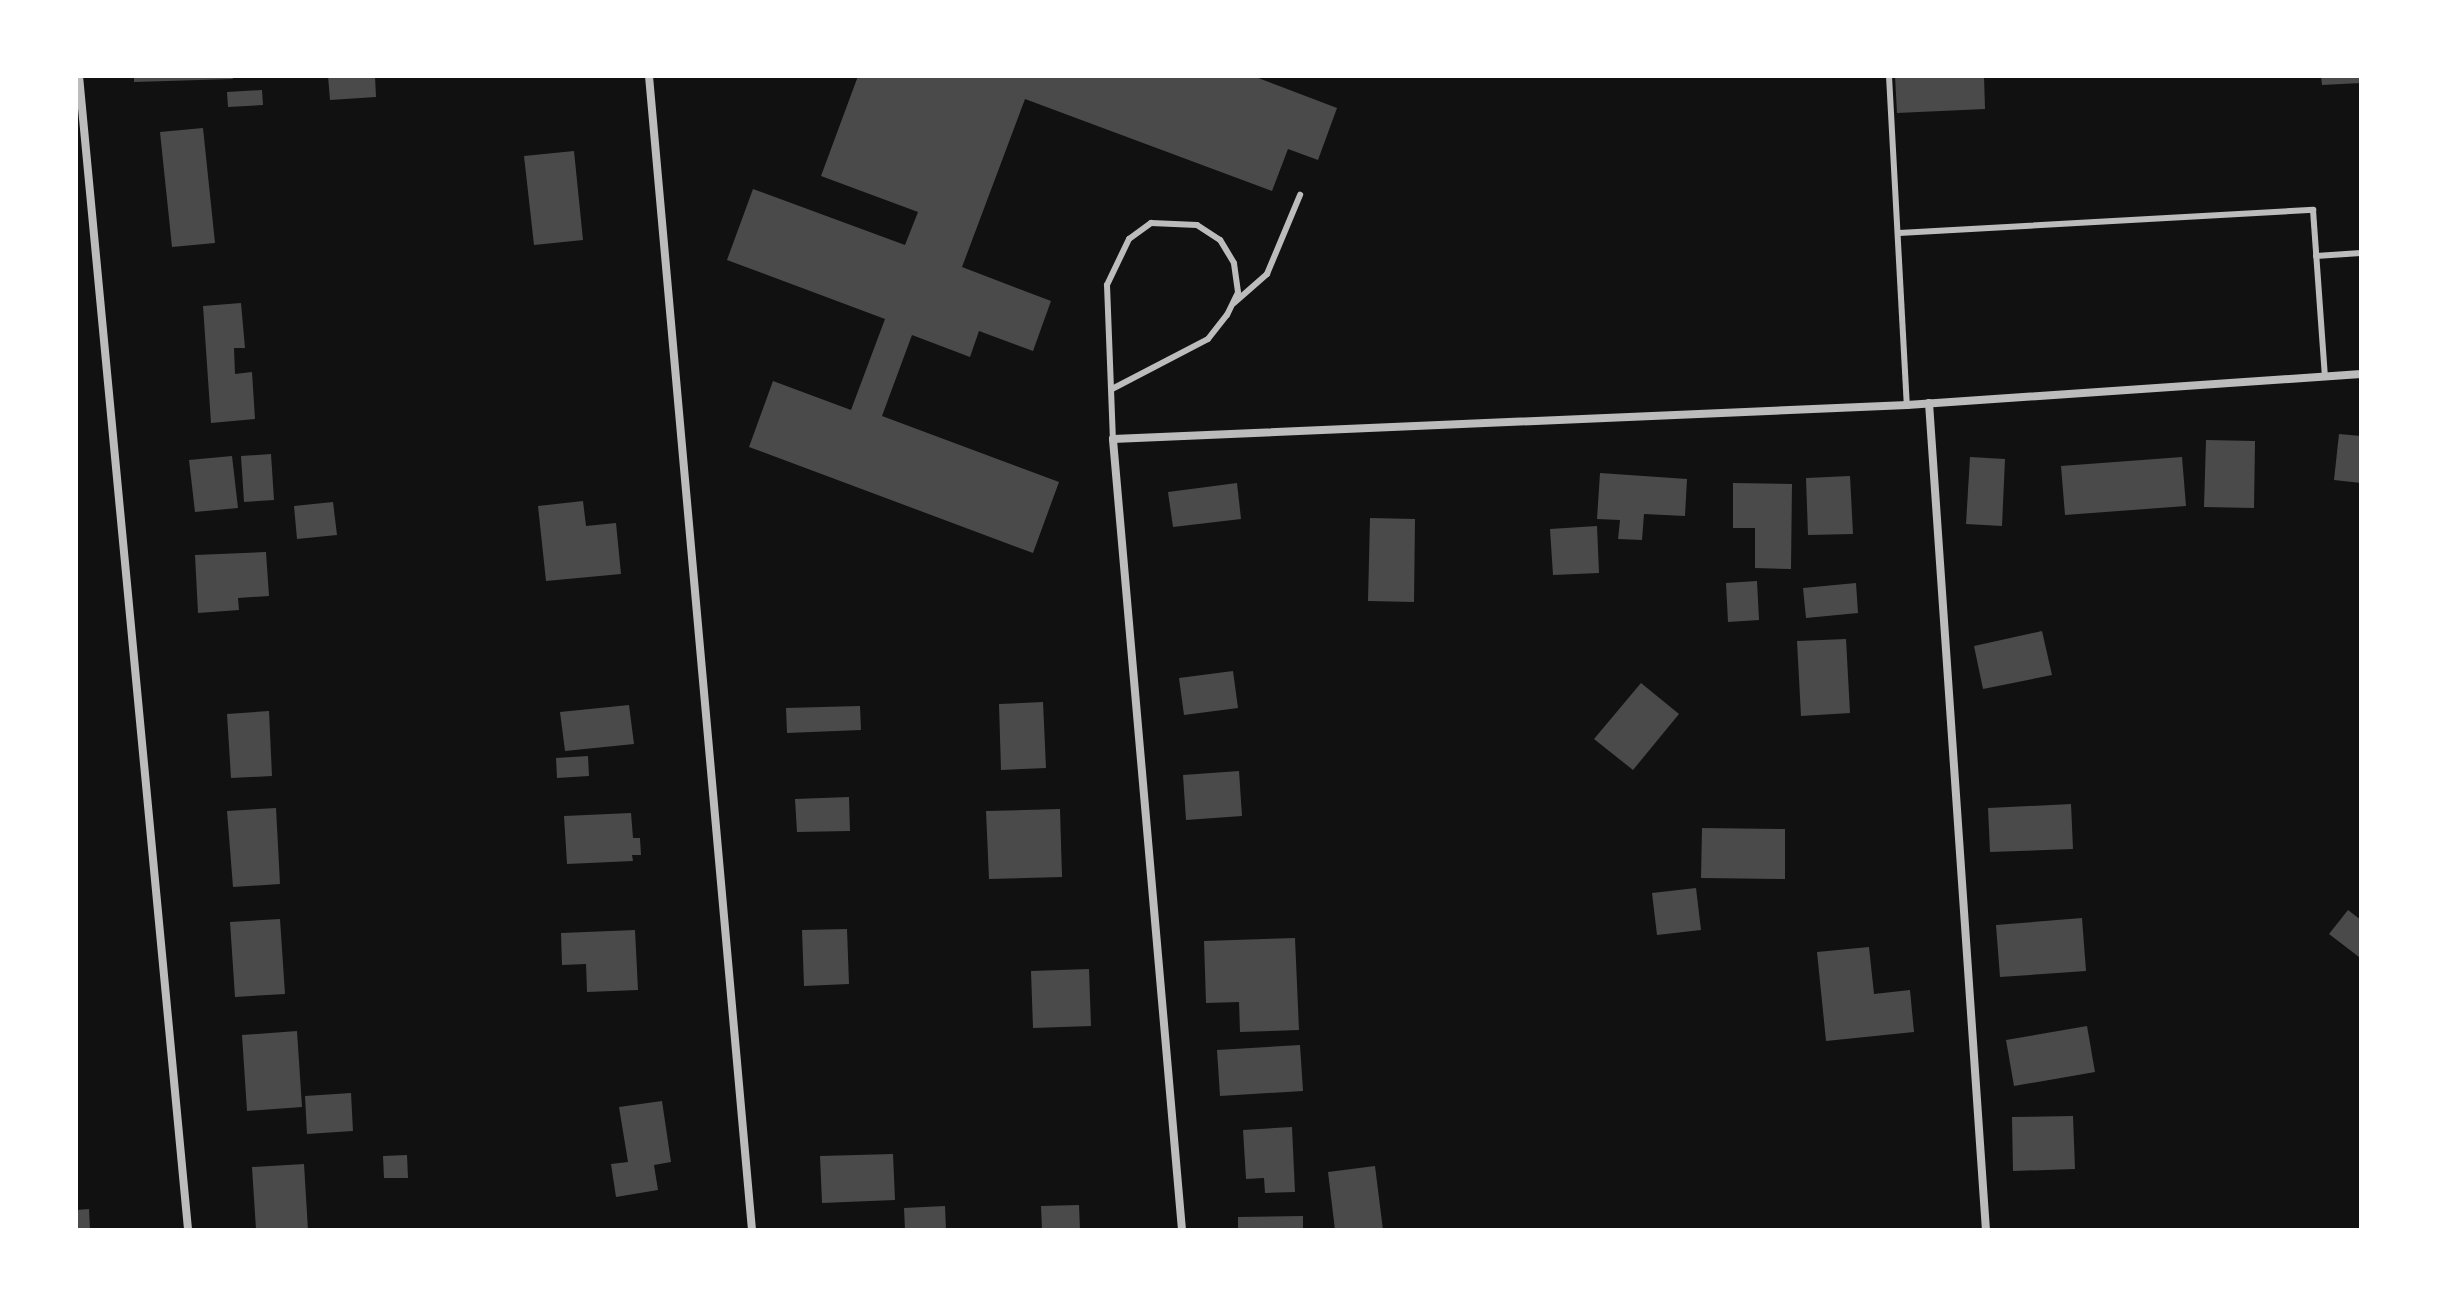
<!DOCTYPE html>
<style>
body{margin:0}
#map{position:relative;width:2437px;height:1306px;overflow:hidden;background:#111;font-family:"Sofia Sans Condensed",sans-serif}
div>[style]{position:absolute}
.building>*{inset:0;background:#4a4a4a}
.service>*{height:6px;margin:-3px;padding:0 3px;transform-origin:3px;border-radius:3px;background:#bcbcbc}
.minor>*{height:8px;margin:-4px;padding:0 4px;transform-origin:4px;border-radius:4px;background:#bcbcbc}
span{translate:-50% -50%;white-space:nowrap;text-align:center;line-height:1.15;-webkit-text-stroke:7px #fff;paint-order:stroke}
.frame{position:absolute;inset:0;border:78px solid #fff;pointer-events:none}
</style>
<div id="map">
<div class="building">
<i style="clip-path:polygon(134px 76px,232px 76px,233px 79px,134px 82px)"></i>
<i style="clip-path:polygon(328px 76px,375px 76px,376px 97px,330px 100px)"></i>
<i style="clip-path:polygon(858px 76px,1253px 76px,1337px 108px,1318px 160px,1288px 149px,1272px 191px,1025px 99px,962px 267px,1051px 301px,1033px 351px,979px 331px,970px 357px,912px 335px,882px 416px,1059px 482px,1033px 553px,749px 447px,773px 381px,851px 410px,885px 319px,727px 260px,753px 189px,905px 245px,918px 212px,821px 176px)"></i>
<i style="clip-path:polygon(1895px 76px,1984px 76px,1985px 109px,1897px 113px)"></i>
<i style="clip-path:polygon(2321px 76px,2361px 76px,2361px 83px,2322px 85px)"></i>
<i style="clip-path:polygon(262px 90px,263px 105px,228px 107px,227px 92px)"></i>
<i style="clip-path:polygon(203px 128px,215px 243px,172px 247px,160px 132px)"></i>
<i style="clip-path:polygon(574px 151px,583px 240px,534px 245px,524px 156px)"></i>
<i style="clip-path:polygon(241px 303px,245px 348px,234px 348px,235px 374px,252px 372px,255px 419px,211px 423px,203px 306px)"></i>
<i style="clip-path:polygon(2339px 434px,2361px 436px,2361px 483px,2334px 480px)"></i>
<i style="clip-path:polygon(2206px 440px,2255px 441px,2254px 508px,2204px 507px)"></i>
<i style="clip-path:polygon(271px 454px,274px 500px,244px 502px,241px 456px)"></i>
<i style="clip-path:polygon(232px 456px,238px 508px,195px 512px,189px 460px)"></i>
<i style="clip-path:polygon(1970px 457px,2005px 459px,2002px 526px,1966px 524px)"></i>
<i style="clip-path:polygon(2182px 457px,2186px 506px,2065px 515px,2061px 466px)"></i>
<i style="clip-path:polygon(1600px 473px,1687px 479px,1685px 516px,1644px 514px,1642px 540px,1618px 539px,1620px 520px,1597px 519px)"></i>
<i style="clip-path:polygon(1850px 476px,1853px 534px,1808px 535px,1806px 478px)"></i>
<i style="clip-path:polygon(1237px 483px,1241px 519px,1173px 527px,1168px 492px)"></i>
<i style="clip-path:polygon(1733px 483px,1792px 484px,1791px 569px,1755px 568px,1755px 528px,1733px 528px)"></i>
<i style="clip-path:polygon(583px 501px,586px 526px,616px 523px,621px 574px,546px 581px,538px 506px)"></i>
<i style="clip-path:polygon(333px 502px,337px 535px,297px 539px,294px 506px)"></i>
<i style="clip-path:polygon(1370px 518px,1415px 519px,1414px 602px,1368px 601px)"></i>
<i style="clip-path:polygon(1597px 526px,1599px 573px,1553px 575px,1550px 529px)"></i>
<i style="clip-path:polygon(266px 552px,269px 596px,238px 598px,239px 610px,198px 613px,195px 555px)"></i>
<i style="clip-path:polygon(1757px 581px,1759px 620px,1728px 622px,1726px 583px)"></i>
<i style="clip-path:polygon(1856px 583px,1858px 613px,1806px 618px,1803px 588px)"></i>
<i style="clip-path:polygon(2042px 631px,2052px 675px,1983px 689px,1974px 646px)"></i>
<i style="clip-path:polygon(1846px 639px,1850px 713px,1801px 716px,1797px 641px)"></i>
<i style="clip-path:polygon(1233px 671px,1238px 708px,1184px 715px,1179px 678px)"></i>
<i style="clip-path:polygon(1641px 683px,1679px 714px,1633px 770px,1594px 739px)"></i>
<i style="clip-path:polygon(1043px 702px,1046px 768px,1001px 770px,999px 704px)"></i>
<i style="clip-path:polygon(629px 705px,634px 744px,565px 751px,560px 712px)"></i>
<i style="clip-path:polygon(860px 706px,861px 730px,787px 733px,786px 708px)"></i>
<i style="clip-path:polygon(269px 711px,272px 776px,231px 778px,227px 714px)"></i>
<i style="clip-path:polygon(588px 756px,589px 776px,557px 778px,556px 758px)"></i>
<i style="clip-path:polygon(1239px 771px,1242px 816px,1186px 820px,1183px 775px)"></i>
<i style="clip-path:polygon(849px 797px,850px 831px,797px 832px,795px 799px)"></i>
<i style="clip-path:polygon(2071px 804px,2073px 849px,1990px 852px,1988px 808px)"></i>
<i style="clip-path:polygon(276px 808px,280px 884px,233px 887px,227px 811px)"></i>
<i style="clip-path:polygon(1060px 809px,1062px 877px,989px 879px,986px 811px)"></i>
<i style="clip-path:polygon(631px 813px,633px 838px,640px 838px,641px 855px,632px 855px,633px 861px,567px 864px,564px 816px)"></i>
<i style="clip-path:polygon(1702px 828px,1785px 829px,1785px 879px,1701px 878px)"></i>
<i style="clip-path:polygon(1696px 888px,1701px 930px,1657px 935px,1652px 893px)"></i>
<i style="clip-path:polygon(2348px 910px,2361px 920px,2359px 957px,2329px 934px)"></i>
<i style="clip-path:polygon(2082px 918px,2086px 971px,2000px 977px,1996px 925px)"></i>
<i style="clip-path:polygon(280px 919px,285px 994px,235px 997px,230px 922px)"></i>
<i style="clip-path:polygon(847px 929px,849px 984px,804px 986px,802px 930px)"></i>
<i style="clip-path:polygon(635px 930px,638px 990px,587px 992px,586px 964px,562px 965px,561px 933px)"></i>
<i style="clip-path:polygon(1295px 938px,1299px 1030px,1240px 1032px,1239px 1002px,1206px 1003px,1204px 941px)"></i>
<i style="clip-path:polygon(1869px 947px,1874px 994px,1910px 990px,1914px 1032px,1826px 1041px,1817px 952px)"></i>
<i style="clip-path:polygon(1089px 969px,1091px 1026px,1033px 1028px,1031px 971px)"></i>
<i style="clip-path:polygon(2087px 1026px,2095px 1072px,2014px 1086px,2006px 1040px)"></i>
<i style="clip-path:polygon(297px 1031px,302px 1107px,247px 1111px,242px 1035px)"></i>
<i style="clip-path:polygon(1300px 1045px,1303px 1091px,1220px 1096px,1217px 1050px)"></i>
<i style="clip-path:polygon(351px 1093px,353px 1131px,307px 1134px,305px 1096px)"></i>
<i style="clip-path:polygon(662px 1101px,671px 1162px,654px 1165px,658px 1190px,616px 1197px,611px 1164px,628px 1162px,619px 1107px)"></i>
<i style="clip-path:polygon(2073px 1116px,2075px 1169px,2013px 1171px,2012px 1117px)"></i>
<i style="clip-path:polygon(1292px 1127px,1295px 1192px,1265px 1193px,1264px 1178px,1246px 1179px,1243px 1130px)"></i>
<i style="clip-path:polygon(893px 1154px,895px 1200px,822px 1203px,820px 1156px)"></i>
<i style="clip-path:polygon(407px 1155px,408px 1178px,384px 1178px,383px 1156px)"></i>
<i style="clip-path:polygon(304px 1164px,308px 1230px,256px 1230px,252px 1167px)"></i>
<i style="clip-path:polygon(1375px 1166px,1383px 1230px,1335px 1230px,1328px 1172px)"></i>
<i style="clip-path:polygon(1079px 1205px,1080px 1230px,1042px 1230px,1041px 1206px)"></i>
<i style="clip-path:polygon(945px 1206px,946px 1230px,905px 1230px,904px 1208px)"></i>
<i style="clip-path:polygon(89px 1209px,90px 1230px,76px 1230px,76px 1210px)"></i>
<i style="clip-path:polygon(1303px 1216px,1303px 1230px,1238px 1230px,1238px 1217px)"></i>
</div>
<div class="service">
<i style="left:1889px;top:76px;width:329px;rotate:86.9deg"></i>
<i style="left:1899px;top:233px;width:415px;rotate:-3.2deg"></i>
<i style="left:2313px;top:210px;width:166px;rotate:85.9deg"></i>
<i style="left:2316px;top:256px;width:45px;rotate:-3.8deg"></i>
<i style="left:1234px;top:303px;width:44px;rotate:-41.3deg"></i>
<i style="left:1267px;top:274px;width:86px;rotate:-67.3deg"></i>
<i style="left:1112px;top:389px;width:108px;rotate:-27.5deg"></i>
<i style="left:1208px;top:339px;width:31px;rotate:-52deg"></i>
<i style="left:1227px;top:315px;width:25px;rotate:-64deg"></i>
<i style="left:1238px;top:292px;width:29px;rotate:-98deg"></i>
<i style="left:1234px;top:263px;width:27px;rotate:-121deg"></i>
<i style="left:1220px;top:240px;width:27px;rotate:-147deg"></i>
<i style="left:1197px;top:225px;width:46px;rotate:-177.5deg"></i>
<i style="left:1151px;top:223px;width:27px;rotate:144deg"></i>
<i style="left:1129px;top:239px;width:51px;rotate:115.6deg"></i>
<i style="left:1107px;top:285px;width:154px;rotate:87.8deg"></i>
</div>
<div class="minor">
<i style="left:79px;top:76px;width:1159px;rotate:84.6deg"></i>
<i style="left:649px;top:76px;width:1159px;rotate:84.9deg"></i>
<i style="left:1929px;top:403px;width:829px;rotate:86.06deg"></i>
<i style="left:1182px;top:1230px;width:794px;rotate:-94.99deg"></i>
<i style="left:1113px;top:439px;width:795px;rotate:-2.45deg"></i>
<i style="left:1907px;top:405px;width:455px;rotate:-3.9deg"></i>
</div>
<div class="frame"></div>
</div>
